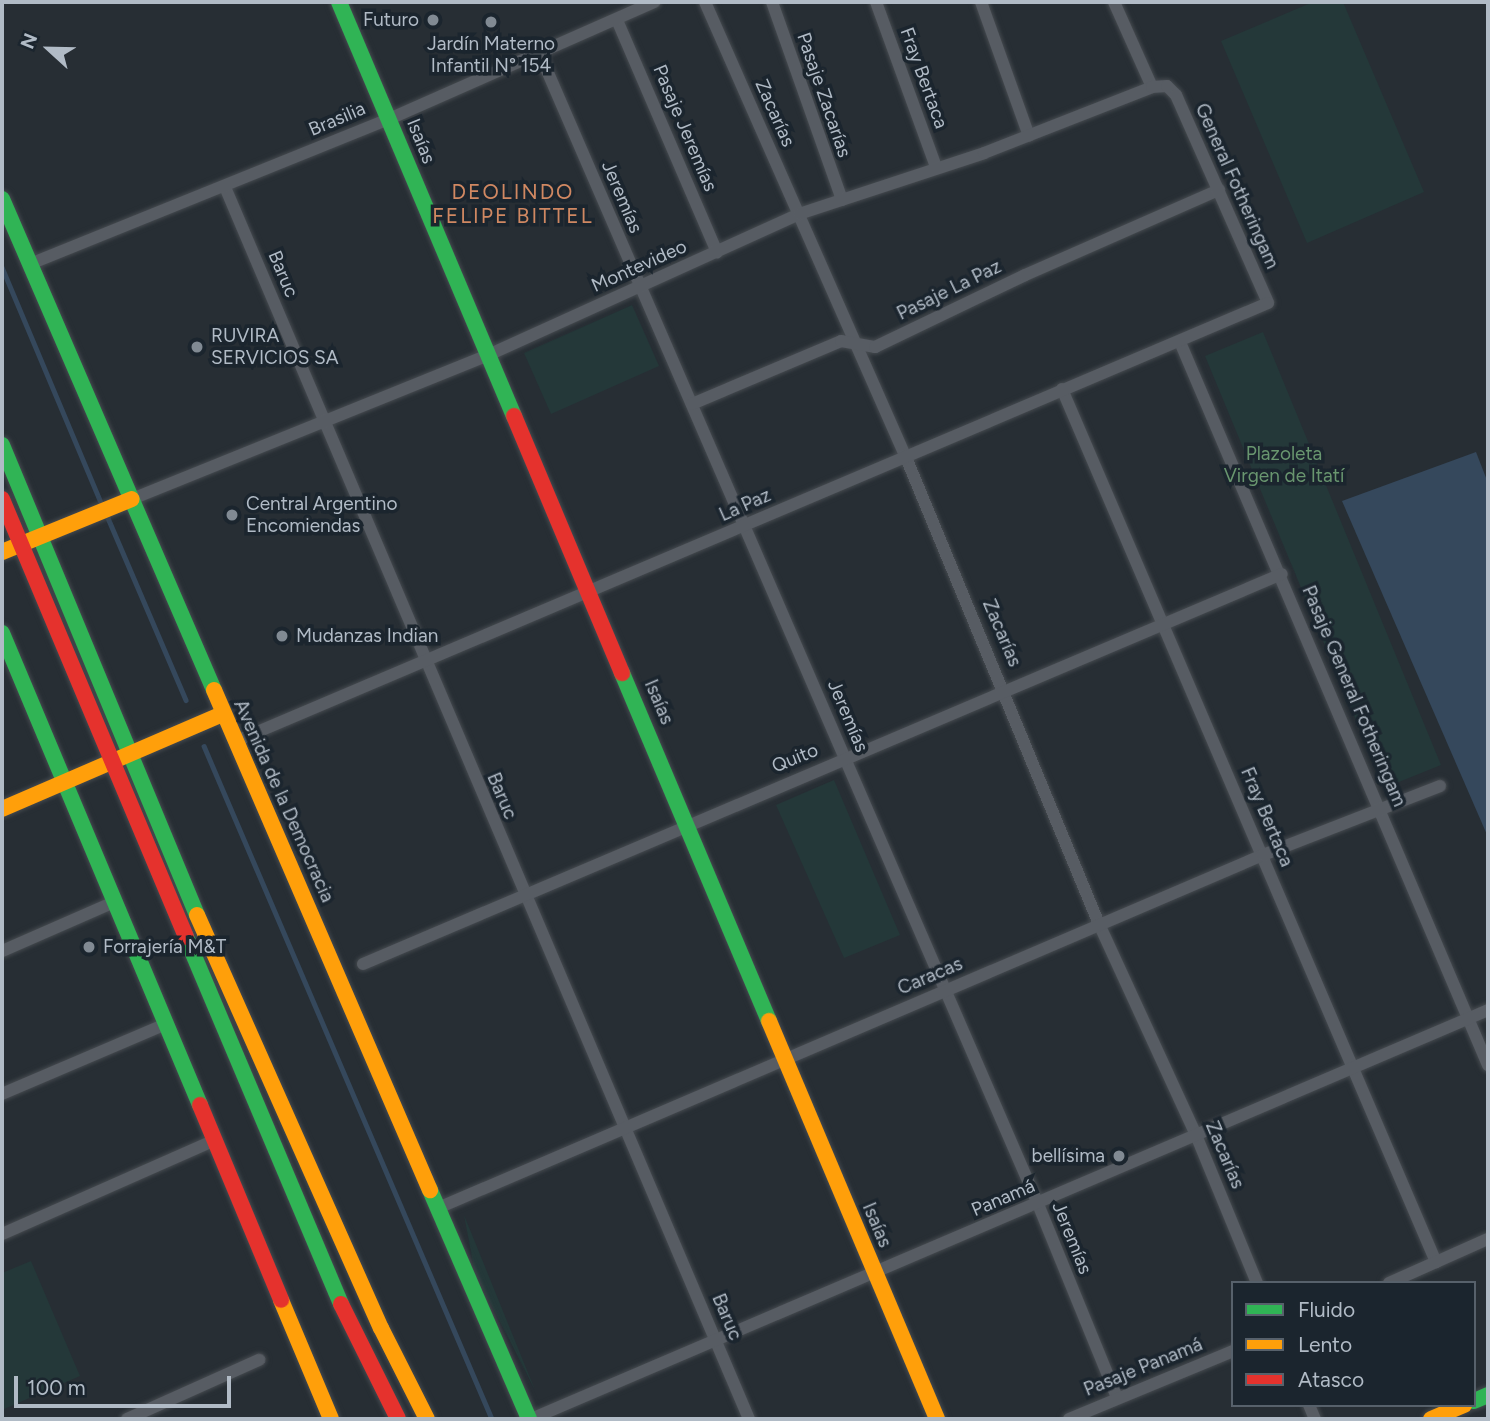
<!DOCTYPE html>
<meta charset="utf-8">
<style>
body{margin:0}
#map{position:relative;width:1490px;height:1421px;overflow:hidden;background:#272e34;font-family:Figtree,sans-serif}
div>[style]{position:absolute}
.green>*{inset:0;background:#243839}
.water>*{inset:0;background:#35485c}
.stream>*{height:4.5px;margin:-2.25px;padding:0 2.25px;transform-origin:2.25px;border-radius:2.25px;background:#35485c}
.roads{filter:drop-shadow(0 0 2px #454a4f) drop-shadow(0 0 2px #454a4f)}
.street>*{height:12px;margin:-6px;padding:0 6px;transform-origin:6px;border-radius:6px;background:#575c63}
.fast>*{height:16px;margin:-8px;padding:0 8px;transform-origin:8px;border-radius:8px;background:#30b455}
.slow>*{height:16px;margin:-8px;padding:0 8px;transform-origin:8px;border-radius:8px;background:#ff9f0a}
.jam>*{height:16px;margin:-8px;padding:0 8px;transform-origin:8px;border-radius:8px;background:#e5322d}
.dots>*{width:19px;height:19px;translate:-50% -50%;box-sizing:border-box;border:4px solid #1b252e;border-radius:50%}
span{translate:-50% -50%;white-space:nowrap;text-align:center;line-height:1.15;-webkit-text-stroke:7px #1b252e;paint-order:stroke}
.poi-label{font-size:19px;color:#b1bbc6}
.right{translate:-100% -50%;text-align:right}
.left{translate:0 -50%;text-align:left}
.street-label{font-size:19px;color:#b1bbc6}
.park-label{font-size:19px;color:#69966f}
.neighbourhood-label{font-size:21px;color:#d08862;letter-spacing:2px}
.frame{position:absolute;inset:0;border:4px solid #b1bbc6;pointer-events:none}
.legend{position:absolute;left:1231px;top:1281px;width:245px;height:126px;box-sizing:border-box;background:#1b252e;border:2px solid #57616b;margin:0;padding:9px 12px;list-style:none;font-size:21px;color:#b1bbc6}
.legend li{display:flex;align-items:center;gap:14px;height:35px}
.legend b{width:35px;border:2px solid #57616b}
.north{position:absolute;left:14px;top:14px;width:70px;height:70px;-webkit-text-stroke:5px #1b252e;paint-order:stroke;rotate:292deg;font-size:19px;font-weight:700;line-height:28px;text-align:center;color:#b1bbc6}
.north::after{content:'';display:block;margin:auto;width:24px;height:32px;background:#b1bbc6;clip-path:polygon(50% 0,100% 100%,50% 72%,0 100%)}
.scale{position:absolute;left:14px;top:1376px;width:217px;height:32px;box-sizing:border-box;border:4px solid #b1bbc6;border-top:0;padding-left:9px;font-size:21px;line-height:24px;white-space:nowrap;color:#b1bbc6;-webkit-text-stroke:5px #1b252e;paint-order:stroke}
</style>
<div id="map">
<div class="green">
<i style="clip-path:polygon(1313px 2px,1343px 2px,1424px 192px,1307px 243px,1221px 41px)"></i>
<i style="clip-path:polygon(632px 305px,659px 366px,551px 414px,524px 353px)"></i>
<i style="clip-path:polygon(1263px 332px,1441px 765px,1384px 788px,1205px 356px)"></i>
<i style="clip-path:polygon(834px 780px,900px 935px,844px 958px,776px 805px)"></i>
<i style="clip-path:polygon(464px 1215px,535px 1390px,475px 1273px)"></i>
<i style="clip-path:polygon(31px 1261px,80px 1376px,2px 1410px,2px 1273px)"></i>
</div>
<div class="water">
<i style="clip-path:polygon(1476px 452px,1488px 483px,1488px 837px,1342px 501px)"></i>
</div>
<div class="stream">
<i style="left:2px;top:267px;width:255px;rotate:67.2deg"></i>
<i style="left:108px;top:518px;width:198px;rotate:66.8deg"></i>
<i style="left:204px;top:746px;width:732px;rotate:66.83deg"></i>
</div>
<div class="roads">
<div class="street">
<i style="left:705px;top:2px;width:495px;rotate:66.2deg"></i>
<i style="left:905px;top:455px;width:508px;rotate:67.53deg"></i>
<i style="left:1099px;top:924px;width:232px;rotate:65.3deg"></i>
<i style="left:1196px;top:1135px;width:160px;rotate:67.6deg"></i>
<i style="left:772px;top:2px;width:210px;rotate:70.5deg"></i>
<i style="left:876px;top:2px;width:176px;rotate:70deg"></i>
<i style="left:981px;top:2px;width:142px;rotate:70.3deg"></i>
<i style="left:1114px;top:2px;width:93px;rotate:65.9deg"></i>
<i style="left:617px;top:20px;width:253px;rotate:66.7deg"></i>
<i style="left:539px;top:52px;width:1255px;rotate:66.58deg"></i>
<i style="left:1038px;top:1204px;width:209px;rotate:67.8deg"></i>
<i style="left:225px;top:187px;width:1339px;rotate:66.96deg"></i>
<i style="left:30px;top:264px;width:387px;rotate:-22deg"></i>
<i style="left:389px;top:119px;width:290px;rotate:-23.8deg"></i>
<i style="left:1180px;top:342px;width:786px;rotate:66.93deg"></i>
<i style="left:1062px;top:389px;width:950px;rotate:66.81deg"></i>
<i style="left:692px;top:404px;width:162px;rotate:-22.9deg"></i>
<i style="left:841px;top:341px;width:35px;rotate:10deg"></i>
<i style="left:875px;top:347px;width:166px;rotate:-25.6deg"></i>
<i style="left:1025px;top:275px;width:212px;rotate:-23.7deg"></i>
<i style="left:132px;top:499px;width:382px;rotate:-22deg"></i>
<i style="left:486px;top:356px;width:344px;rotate:-24.4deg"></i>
<i style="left:799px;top:214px;width:195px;rotate:-18.2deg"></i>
<i style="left:984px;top:153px;width:180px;rotate:-21.4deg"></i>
<i style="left:1152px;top:87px;width:15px;rotate:-4deg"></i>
<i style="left:1167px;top:86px;width:13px;rotate:45deg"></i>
<i style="left:1176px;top:95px;width:227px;rotate:66.1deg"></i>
<i style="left:1268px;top:303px;width:1121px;rotate:157deg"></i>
<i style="left:2px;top:951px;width:122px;rotate:-23.6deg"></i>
<i style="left:363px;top:964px;width:998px;rotate:-23deg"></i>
<i style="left:2px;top:1094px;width:176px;rotate:-23.1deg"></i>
<i style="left:438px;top:1208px;width:897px;rotate:-23.17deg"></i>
<i style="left:1263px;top:855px;width:190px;rotate:-21.3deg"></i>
<i style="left:2px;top:1234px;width:233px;rotate:-23.8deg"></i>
<i style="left:1389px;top:1283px;width:108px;rotate:-24deg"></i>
<i style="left:1309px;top:1405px;width:15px;rotate:67deg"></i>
<i style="left:127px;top:1419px;width:145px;rotate:-24.1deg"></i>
<i style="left:531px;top:1419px;width:1041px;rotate:-23.14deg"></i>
<i style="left:1069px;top:1419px;width:178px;rotate:-22.5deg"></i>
</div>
<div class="fast">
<i style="left:339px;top:2px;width:449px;rotate:67.1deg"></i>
<i style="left:2px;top:199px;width:535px;rotate:66.65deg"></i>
<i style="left:2px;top:445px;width:509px;rotate:67.47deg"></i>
<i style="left:2px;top:633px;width:512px;rotate:67.24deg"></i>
<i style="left:622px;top:673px;width:378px;rotate:67.1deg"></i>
<i style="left:186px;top:937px;width:398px;rotate:67.1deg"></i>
<i style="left:430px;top:1190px;width:249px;rotate:66.6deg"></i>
<i style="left:1474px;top:1401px;width:15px;rotate:-23deg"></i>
</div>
<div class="slow">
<i style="left:2px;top:552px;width:140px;rotate:-22.2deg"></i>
<i style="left:214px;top:690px;width:545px;rotate:66.64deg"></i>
<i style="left:2px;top:809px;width:241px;rotate:-23.3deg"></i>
<i style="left:197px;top:915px;width:452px;rotate:66deg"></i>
<i style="left:381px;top:1328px;width:102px;rotate:63.2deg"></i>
<i style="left:769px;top:1021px;width:432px;rotate:67.1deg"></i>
<i style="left:281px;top:1300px;width:129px;rotate:67.2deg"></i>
<i style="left:1431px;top:1419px;width:36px;rotate:-23deg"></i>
</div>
<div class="jam">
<i style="left:514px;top:416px;width:279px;rotate:67.2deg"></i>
<i style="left:2px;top:499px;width:475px;rotate:67.2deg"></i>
<i style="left:200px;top:1105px;width:211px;rotate:67.4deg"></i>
<i style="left:341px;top:1304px;width:128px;rotate:63.6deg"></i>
</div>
</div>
<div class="dots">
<i style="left:433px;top:20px;background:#818a93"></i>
<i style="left:491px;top:22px;background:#818a93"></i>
<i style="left:197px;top:347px;background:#818a93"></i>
<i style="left:232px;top:515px;background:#818a93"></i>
<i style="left:282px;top:636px;background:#818a93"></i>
<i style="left:89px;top:947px;background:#818a93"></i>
<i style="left:1119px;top:1156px;background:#818a93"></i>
</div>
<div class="poi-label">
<span class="right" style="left:419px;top:20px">Futuro</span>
<span style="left:491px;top:55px">Jardín Materno<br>Infantil N° 154</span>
<span class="left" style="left:211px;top:347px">RUVIRA<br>SERVICIOS SA</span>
<span class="left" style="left:246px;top:515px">Central Argentino<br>Encomiendas</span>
<span class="left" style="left:296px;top:636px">Mudanzas Indian</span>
<span class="left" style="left:103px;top:947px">Forrajería M&amp;T</span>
<span class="right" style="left:1105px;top:1156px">bellísima</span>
</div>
<div class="street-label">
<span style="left:924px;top:78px;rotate:70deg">Fray Bertaca</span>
<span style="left:824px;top:95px;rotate:71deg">Pasaje Zacarías</span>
<span style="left:775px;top:113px;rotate:66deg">Zacarías</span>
<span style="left:337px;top:119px;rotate:-23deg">Brasilia</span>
<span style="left:685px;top:128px;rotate:67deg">Pasaje Jeremías</span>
<span style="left:421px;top:141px;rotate:68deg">Isaías</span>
<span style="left:1237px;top:186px;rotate:66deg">General Fotheringam</span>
<span style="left:622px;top:197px;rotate:67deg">Jeremías</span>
<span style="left:639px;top:266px;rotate:-24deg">Montevideo</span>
<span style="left:283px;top:274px;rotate:67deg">Baruc</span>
<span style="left:949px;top:290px;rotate:-26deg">Pasaje La Paz</span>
<span style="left:745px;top:505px;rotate:-24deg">La Paz</span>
<span style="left:1002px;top:633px;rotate:67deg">Zacarías</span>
<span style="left:1354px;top:696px;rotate:67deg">Pasaje General Fotheringam</span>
<span style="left:659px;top:702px;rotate:67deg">Isaías</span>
<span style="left:848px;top:716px;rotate:67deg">Jeremías</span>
<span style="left:795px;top:758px;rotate:-22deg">Quito</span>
<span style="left:502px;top:796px;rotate:67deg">Baruc</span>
<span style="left:284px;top:801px;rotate:66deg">Avenida de la Democracia</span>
<span style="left:1267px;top:817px;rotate:67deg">Fray Bertaca</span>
<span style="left:930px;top:976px;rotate:-23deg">Caracas</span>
<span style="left:1225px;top:1155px;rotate:67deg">Zacarías</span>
<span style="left:1003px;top:1198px;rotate:-23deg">Panamá</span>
<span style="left:877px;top:1225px;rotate:67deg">Isaías</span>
<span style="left:1072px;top:1238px;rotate:68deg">Jeremías</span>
<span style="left:727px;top:1317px;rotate:67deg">Baruc</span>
<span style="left:1143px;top:1367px;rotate:-22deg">Pasaje Panamá</span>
</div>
<div class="park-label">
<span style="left:1284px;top:465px">Plazoleta<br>Virgen de Itatí</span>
</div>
<div class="neighbourhood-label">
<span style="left:513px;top:204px">DEOLINDO<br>FELIPE BITTEL</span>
</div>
<div class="frame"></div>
<ul class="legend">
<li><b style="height:9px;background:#30b455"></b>Fluido</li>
<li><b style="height:9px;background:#ff9f0a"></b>Lento</li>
<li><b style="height:9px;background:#e5322d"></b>Atasco</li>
</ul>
<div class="north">N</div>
<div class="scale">100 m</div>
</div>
